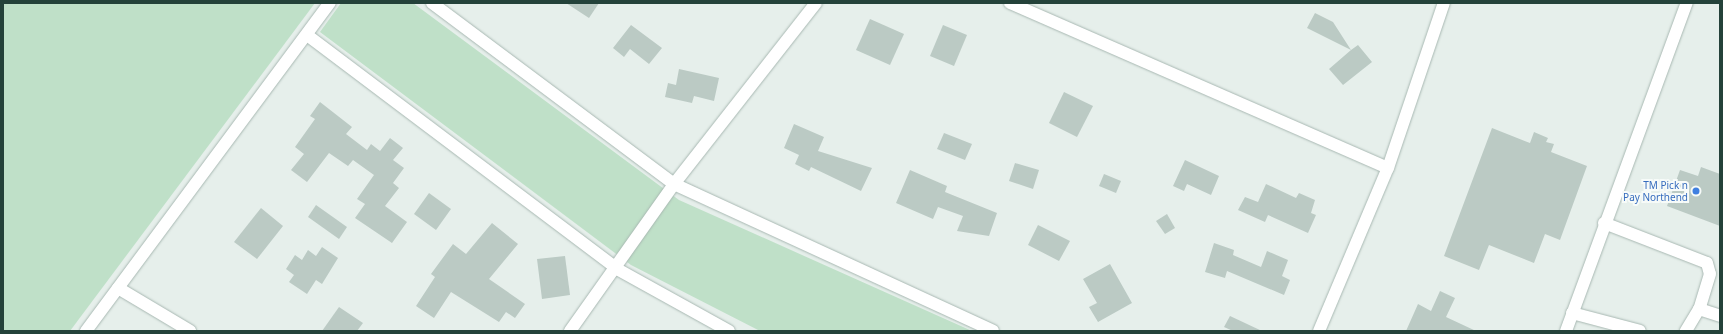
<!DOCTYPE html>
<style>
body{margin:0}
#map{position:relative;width:1723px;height:334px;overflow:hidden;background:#e6efeb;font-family:"Noto Sans",sans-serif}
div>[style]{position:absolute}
.green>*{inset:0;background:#bfe0c8}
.building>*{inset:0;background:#bbcac4}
.roads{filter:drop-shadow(0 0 1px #a8b8b2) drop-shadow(0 0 1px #a8b8b2)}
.minor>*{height:12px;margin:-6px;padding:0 6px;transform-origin:6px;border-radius:6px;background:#fff}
.dots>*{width:11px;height:11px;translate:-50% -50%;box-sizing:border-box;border:2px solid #f7fbf9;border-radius:50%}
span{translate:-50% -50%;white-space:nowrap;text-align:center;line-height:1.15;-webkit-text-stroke:4px #f7fbf9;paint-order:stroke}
.shop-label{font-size:10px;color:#366cbe}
.right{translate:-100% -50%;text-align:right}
.frame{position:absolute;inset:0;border:4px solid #24423a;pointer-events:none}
</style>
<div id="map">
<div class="green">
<i style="clip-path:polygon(3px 3px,315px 3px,70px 331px,3px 331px)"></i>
<i style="clip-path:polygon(341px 3px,413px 3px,679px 200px,972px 331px,760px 331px,631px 265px,320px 32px)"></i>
</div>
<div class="building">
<i style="clip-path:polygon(566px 3px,599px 3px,589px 18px)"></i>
<i style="clip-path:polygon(1315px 13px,1333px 22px,1351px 50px,1358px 45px,1372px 62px,1343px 85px,1329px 69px,1351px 50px,1307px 28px)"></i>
<i style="clip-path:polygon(870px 19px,904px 34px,890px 65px,856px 50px)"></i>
<i style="clip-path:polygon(631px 25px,662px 48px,649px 64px,630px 49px,624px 57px,613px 48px)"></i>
<i style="clip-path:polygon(943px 25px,967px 35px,954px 66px,930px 56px)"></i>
<i style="clip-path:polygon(679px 69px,719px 78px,714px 101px,694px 96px,692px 103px,665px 97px,668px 83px,676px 85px)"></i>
<i style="clip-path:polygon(1064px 92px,1093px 106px,1077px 137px,1049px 123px)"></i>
<i style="clip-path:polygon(320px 102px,352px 127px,346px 134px,367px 150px,371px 144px,380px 151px,390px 138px,403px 148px,393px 160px,404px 168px,393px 183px,399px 188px,385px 206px,407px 222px,392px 243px,355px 218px,365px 204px,357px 199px,374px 175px,353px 160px,348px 166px,329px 153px,307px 182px,291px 170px,304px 154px,295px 147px,315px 119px,310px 116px)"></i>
<i style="clip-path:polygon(794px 124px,824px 137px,818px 151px,872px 168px,861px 191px,811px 167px,809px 171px,795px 164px,799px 155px,784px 148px)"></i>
<i style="clip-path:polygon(1492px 128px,1530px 143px,1534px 132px,1548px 138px,1546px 142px,1554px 144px,1551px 152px,1587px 166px,1560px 240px,1545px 234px,1534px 263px,1489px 245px,1479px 270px,1444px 256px)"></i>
<i style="clip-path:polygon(944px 133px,972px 144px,965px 160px,937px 149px)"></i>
<i style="clip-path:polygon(1185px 160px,1219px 176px,1211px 195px,1187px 184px,1184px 191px,1173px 186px)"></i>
<i style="clip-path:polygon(1015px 163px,1039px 170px,1033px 189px,1009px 181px)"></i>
<i style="clip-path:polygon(1701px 167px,1720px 174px,1720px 226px,1667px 206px,1680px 170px,1698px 176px)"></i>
<i style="clip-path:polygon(910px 170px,947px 186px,945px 192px,997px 213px,989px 236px,957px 231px,963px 216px,938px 207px,933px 219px,896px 203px)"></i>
<i style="clip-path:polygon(1104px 174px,1121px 181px,1116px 193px,1099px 186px)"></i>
<i style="clip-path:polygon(1266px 184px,1296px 198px,1299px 193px,1315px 200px,1311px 213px,1316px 215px,1308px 233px,1268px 215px,1265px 222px,1238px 210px,1245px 197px,1258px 202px)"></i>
<i style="clip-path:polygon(429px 193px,451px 209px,436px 230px,414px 214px)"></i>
<i style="clip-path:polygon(316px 205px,347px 227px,339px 239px,308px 217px)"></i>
<i style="clip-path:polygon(261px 208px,283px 226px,257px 259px,234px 242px)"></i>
<i style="clip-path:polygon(1167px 214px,1175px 228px,1165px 234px,1156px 221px)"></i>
<i style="clip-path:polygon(492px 223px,518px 244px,489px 279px,525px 304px,515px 318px,506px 312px,499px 322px,451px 292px,434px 318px,416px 306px,435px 277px,431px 274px,453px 244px,466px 254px)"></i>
<i style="clip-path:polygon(1038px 225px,1070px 241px,1059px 261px,1028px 245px)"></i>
<i style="clip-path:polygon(1214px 243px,1234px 250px,1233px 255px,1261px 267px,1267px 251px,1288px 260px,1282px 276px,1290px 280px,1284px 295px,1227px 271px,1225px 278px,1205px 272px)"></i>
<i style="clip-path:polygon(322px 247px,338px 258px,322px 284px,316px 280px,307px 294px,289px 282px,294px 275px,286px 269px,295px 255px,302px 260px,308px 250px,316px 256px)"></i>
<i style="clip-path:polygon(565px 256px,570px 295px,542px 299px,537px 259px)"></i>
<i style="clip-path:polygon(1110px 264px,1132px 303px,1098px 322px,1089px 307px,1097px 303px,1083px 279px)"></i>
<i style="clip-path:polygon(1440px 291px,1455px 298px,1446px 317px,1476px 331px,1406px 331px,1418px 304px,1431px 311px)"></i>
<i style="clip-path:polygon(339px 307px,363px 323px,357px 331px,322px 331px)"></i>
<i style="clip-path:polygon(1230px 316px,1262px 331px,1233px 331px,1224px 327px)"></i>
</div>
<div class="roads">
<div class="minor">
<i style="left:432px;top:3px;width:302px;rotate:36.8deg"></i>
<i style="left:674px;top:184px;width:351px;rotate:24.7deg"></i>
<i style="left:1010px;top:3px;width:412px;rotate:23.6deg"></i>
<i style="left:307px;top:35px;width:388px;rotate:37deg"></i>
<i style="left:617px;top:269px;width:128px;rotate:29deg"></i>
<i style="left:1604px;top:223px;width:110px;rotate:21.2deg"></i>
<i style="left:1707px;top:263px;width:11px;rotate:75deg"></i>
<i style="left:1710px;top:274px;width:37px;rotate:107deg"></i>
<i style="left:1699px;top:309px;width:26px;rotate:121deg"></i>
<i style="left:118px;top:288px;width:84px;rotate:30.8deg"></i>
<i style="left:1699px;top:309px;width:22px;rotate:18deg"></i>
<i style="left:1572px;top:313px;width:70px;rotate:14.8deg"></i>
<i style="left:86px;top:331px;width:409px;rotate:-53.4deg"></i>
<i style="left:570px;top:331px;width:180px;rotate:-54.7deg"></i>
<i style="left:674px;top:184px;width:230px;rotate:-51.9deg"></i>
<i style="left:1319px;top:331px;width:177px;rotate:-67.1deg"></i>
<i style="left:1388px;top:168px;width:174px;rotate:-71.3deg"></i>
<i style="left:1566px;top:331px;width:350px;rotate:-69.8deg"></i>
</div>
</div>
<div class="dots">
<i style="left:1696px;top:191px;background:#3f7fe0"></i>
</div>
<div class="shop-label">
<span class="right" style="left:1688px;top:191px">TM Pick n<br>Pay Northend</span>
</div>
<div class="frame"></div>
</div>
